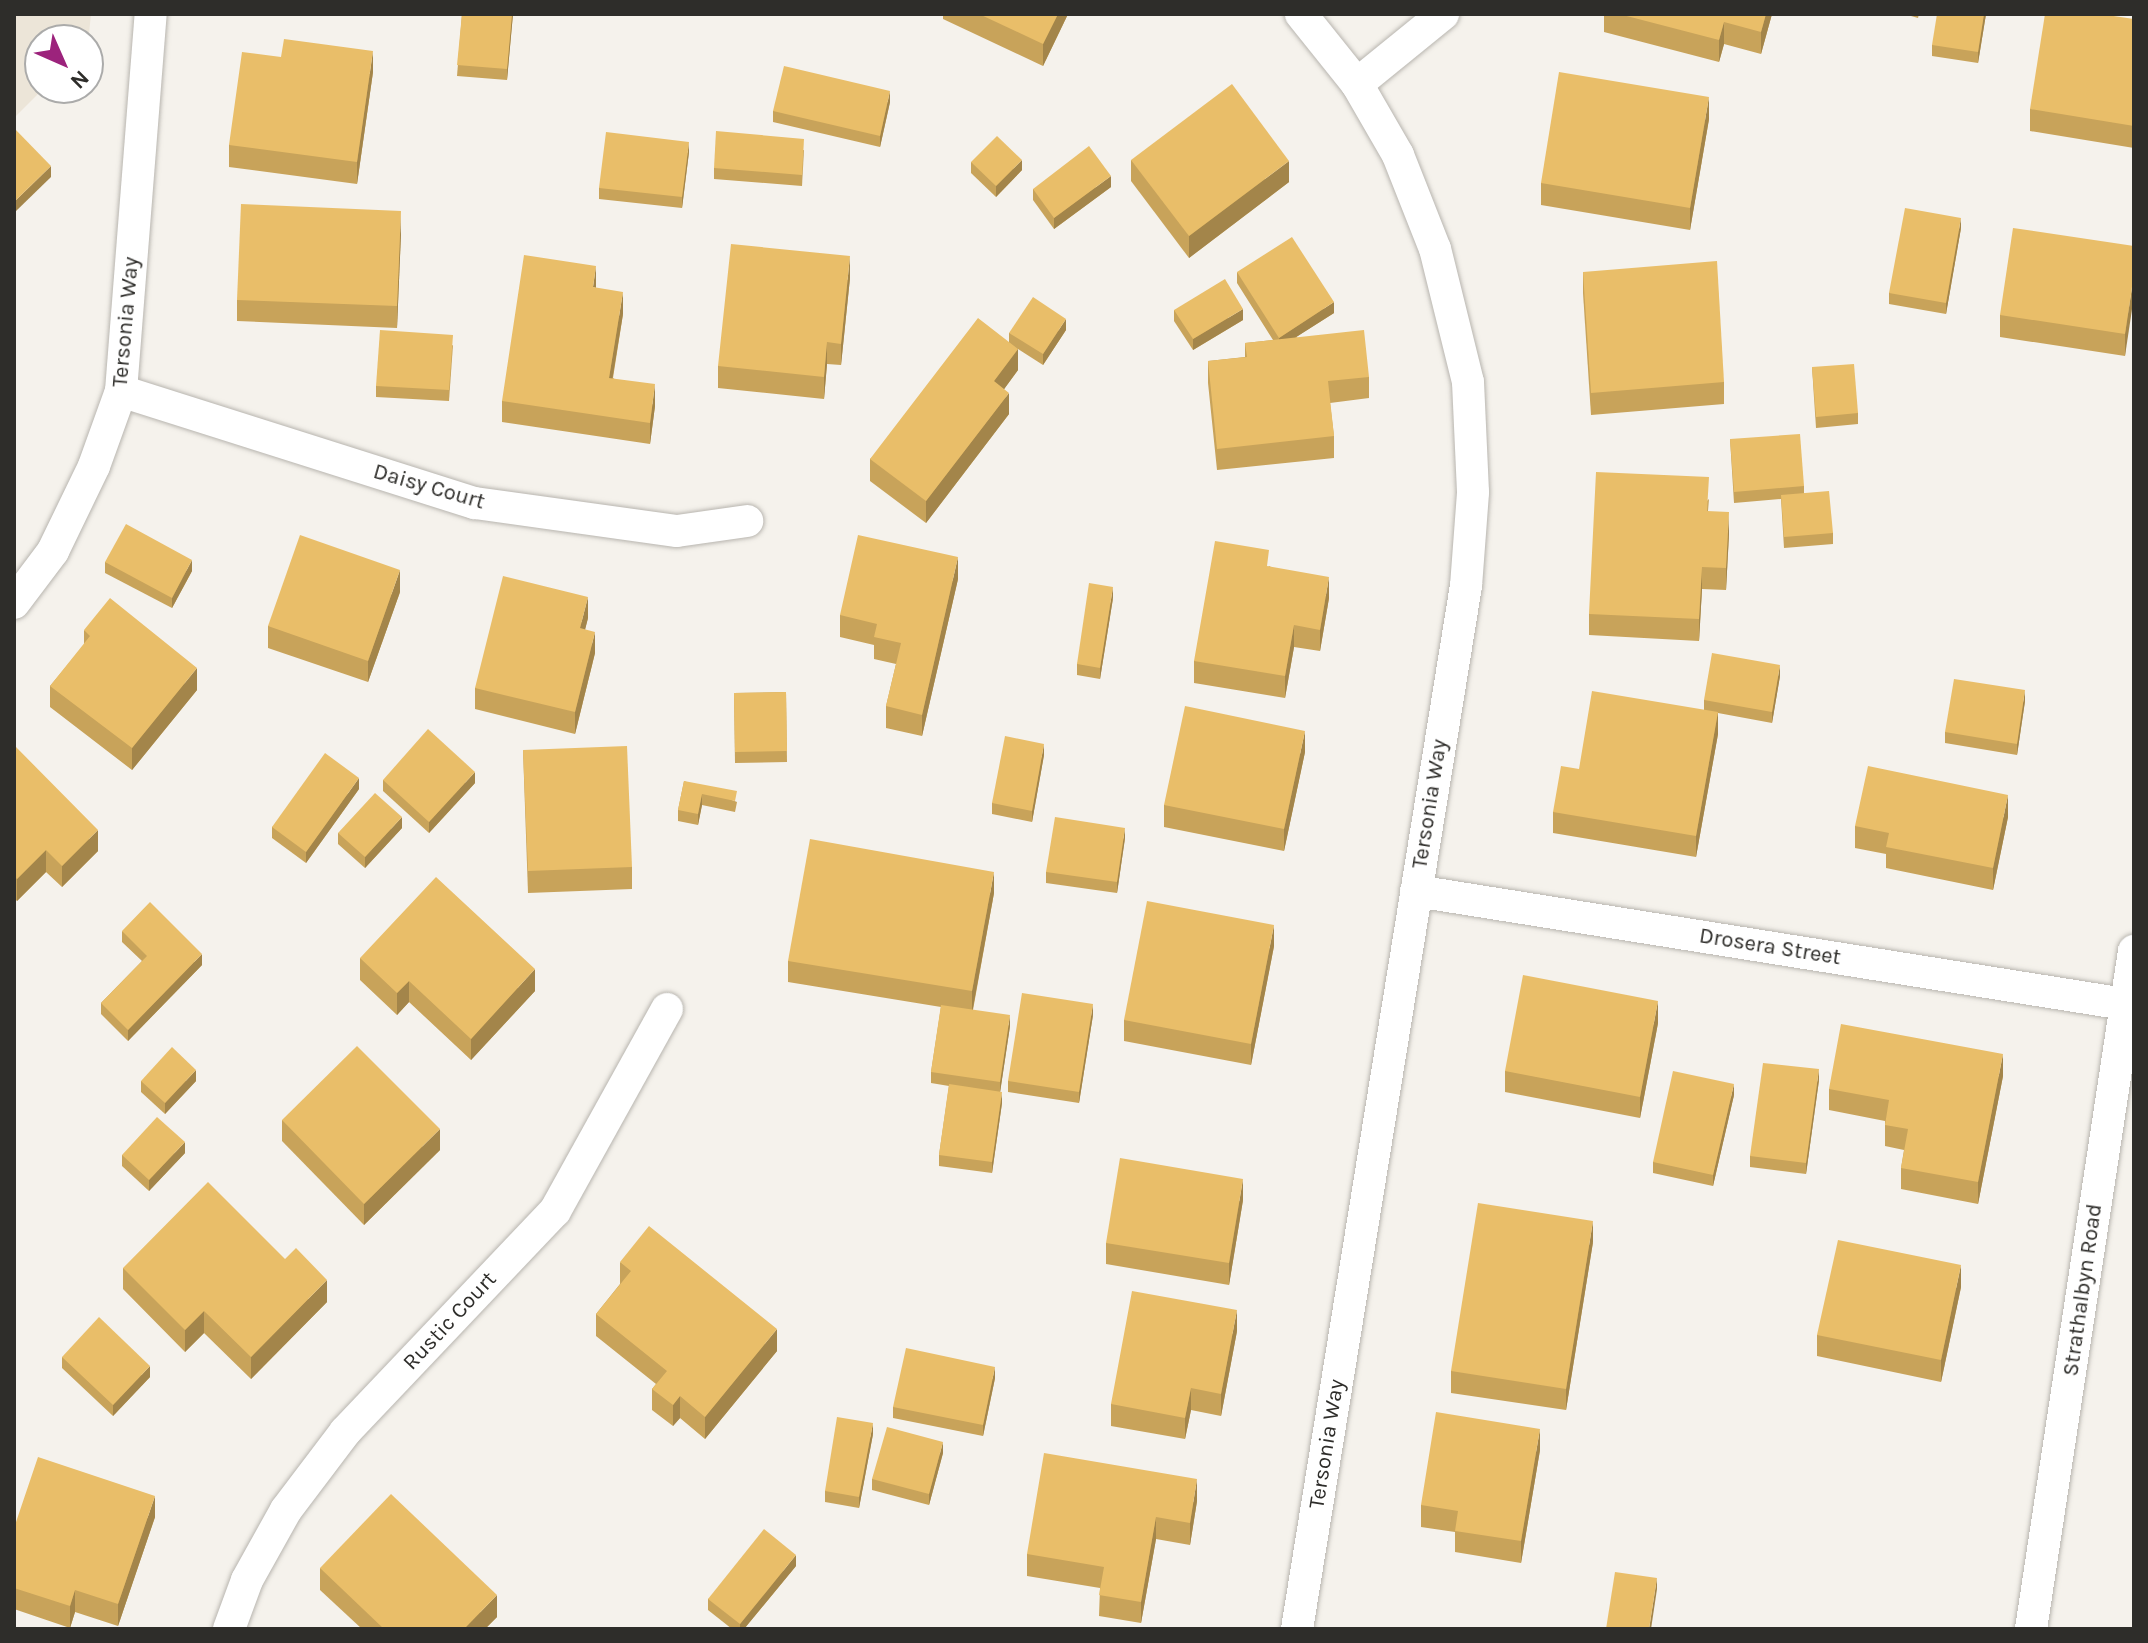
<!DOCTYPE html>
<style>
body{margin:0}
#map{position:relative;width:2148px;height:1643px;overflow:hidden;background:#f5f2ec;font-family:Karla,sans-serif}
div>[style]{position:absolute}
.built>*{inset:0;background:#ece5d8}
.roads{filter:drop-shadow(0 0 2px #b8b5af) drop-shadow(0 0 2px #b8b5af)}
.street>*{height:32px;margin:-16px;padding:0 16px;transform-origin:16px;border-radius:16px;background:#fff}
.wall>*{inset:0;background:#c8a35a}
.shaded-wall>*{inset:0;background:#a3854a}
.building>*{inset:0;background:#e9be69}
span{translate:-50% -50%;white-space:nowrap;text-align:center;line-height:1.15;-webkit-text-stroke:8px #fff;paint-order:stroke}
.street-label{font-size:22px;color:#2e2d2a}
.frame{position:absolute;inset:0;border:16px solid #2e2d2a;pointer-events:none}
.north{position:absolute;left:24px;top:24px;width:80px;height:80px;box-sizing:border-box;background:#fff;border:2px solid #ababaa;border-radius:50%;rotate:135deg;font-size:22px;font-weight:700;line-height:32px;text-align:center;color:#2e2d2a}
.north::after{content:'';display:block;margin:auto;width:28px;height:36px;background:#9c237c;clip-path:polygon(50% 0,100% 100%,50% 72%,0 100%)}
</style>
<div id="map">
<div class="built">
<i style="clip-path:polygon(14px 14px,91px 14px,88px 44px,40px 40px,40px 88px,44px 88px,14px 118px)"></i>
</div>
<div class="roads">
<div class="street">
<i style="left:1357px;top:84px;width:111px;rotate:-39.1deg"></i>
<i style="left:121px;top:391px;width:371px;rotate:17.6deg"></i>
<i style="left:475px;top:503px;width:204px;rotate:7.9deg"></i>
<i style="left:677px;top:531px;width:71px;rotate:-8.1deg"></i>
<i style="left:14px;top:603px;width:65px;rotate:-53.1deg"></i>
<i style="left:53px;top:551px;width:94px;rotate:-64.2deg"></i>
<i style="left:94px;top:466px;width:80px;rotate:-70.2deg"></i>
<i style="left:121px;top:391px;width:378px;rotate:-85.5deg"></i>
<i style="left:1416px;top:891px;width:718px;rotate:9.06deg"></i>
<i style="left:229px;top:1629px;width:52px;rotate:-69.8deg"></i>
<i style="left:247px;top:1580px;width:80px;rotate:-60.9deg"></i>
<i style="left:286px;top:1510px;width:98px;rotate:-52.9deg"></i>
<i style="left:345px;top:1432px;width:305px;rotate:-46.5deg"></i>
<i style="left:555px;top:1211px;width:231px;rotate:-61deg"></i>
<i style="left:1297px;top:1629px;width:1057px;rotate:-80.8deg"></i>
<i style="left:1466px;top:586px;width:94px;rotate:-85.7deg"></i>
<i style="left:1473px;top:492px;width:110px;rotate:-92.6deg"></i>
<i style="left:1468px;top:382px;width:137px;rotate:-103.9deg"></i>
<i style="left:1435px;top:249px;width:101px;rotate:-111.5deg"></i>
<i style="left:1398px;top:155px;width:82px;rotate:-120deg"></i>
<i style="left:1357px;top:84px;width:90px;rotate:-128.7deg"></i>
<i style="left:2031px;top:1629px;width:686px;rotate:-81.36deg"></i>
</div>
</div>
<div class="wall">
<i style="clip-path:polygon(462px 14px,513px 14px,507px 80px,457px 76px)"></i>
<i style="clip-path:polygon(943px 14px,1068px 14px,1043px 66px,943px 19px)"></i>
<i style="clip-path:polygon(1604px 14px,1772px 14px,1761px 54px,1724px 44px,1719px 62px,1604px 32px)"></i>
<i style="clip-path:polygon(1904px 14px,1919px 14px,1918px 18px)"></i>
<i style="clip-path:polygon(1986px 14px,1978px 63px,1932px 56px,1932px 45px)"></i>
<i style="clip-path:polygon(2134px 19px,2134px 148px,2030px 131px,2030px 109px)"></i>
<i style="clip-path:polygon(373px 72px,357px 184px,229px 167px,229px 145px)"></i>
<i style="clip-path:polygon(890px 102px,880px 147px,773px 122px,773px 111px)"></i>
<i style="clip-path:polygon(1709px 119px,1690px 230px,1541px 205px,1541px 183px)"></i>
<i style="clip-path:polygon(804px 150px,802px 186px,714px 179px,714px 168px)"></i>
<i style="clip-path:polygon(689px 152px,682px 208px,599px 199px,599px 188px)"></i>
<i style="clip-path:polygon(1131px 160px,1289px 182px,1189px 258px,1131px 181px)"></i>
<i style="clip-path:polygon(971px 162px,1022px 170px,996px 197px,971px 173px)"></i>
<i style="clip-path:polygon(1111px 187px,1054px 229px,1033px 200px,1033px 189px)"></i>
<i style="clip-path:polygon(1961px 228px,1946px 314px,1889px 304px,1889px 293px)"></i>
<i style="clip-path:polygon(401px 233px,397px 328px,237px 321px,237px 300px)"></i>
<i style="clip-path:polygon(2134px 246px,2125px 356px,2000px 337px,2000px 315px)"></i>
<i style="clip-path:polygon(1237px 272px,1334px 313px,1296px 337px,1369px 377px,1369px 398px,1330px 403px,1334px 436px,1334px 458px,1217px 470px,1208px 383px,1208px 361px,1245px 357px,1245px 343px,1273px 340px,1237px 283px)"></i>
<i style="clip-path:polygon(1583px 272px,1724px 382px,1724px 404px,1591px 415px,1583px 293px)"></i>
<i style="clip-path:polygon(850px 278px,841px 365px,827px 364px,824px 399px,718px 388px,718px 366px)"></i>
<i style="clip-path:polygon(1174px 310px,1243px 320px,1193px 350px,1174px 321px)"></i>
<i style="clip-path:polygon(623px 314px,613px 378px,655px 406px,650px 444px,502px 422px,502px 401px)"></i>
<i style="clip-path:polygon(1066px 330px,1043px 365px,1018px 349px,1018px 370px,1004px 389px,1009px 414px,926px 523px,870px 481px,870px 459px,1009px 342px,1009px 333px)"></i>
<i style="clip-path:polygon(453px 345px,449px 401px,376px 397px,376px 386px)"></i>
<i style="clip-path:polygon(1812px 367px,1858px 413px,1858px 424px,1816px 428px)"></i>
<i style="clip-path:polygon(1730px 439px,1804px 486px,1804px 493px,1833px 533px,1833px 544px,1784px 548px,1781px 499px,1734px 503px)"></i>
<i style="clip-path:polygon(1709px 499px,1708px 511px,1729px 534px,1726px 590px,1702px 589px,1699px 641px,1589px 635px,1589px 614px)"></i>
<i style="clip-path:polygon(105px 562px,192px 571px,172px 608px,105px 573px)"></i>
<i style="clip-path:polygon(1269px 566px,1329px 598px,1320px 651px,1294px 647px,1285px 698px,1194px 683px,1194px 661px)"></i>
<i style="clip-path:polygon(958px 579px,922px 736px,886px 728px,886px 706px,896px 664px,874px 659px,874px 645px,840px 637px,840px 615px)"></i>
<i style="clip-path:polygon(400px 592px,368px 682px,268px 648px,268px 626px)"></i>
<i style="clip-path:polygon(1113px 598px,1100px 679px,1077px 675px,1077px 664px)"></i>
<i style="clip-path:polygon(588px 618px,585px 629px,595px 653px,575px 734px,475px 709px,475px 688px)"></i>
<i style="clip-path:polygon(84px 630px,197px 690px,132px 770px,50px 707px,50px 686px,84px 645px)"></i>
<i style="clip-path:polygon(1780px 676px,1772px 723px,1718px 713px,1718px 734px,1696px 857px,1553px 833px,1553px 812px,1704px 710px,1704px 700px)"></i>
<i style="clip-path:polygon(786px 692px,787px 762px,735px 763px,734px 693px)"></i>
<i style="clip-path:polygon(2025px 701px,2017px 755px,1945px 743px,1945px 732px)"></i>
<i style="clip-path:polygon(14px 745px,98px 851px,62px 887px,46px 872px,17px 901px,14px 898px)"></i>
<i style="clip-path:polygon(523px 750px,632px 867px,632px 889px,528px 893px)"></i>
<i style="clip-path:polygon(1305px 752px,1284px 851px,1164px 827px,1164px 805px)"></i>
<i style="clip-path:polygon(1044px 755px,1032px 822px,992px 814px,992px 803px)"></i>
<i style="clip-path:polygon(383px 780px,475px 783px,429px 833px,383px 791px)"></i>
<i style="clip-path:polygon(684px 781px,737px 802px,735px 812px,702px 805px,698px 825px,678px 821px,678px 810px)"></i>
<i style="clip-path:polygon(359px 789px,306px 863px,272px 838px,272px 827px)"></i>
<i style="clip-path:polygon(2008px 817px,1993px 890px,1886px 868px,1886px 854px,1855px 848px,1855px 826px)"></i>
<i style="clip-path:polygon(402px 828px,365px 868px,338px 844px,338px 833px)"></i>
<i style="clip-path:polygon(1125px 838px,1117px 893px,1046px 883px,1046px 872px)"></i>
<i style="clip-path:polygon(994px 893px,973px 1010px,1010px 1026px,1000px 1092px,1002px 1103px,992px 1173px,939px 1166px,939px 1155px,949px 1086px,931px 1083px,931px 1072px,941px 1007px,788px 982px,788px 961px)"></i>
<i style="clip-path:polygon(122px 931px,202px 965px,128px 1041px,101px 1014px,101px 1003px,142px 961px,122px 942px)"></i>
<i style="clip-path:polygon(1274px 946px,1251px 1065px,1124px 1041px,1124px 1020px)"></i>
<i style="clip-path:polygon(360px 958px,535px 991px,471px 1060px,409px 1002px,397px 1015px,360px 980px)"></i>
<i style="clip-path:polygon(1093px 1015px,1079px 1103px,1008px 1092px,1008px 1081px)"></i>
<i style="clip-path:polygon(1658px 1023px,1640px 1118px,1505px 1092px,1505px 1071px)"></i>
<i style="clip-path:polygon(2003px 1076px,1978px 1204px,1901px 1189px,1901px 1168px,1904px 1150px,1885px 1146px,1885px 1121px,1829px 1110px,1829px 1089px)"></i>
<i style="clip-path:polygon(1819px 1080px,1806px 1174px,1750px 1167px,1750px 1156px)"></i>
<i style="clip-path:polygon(141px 1081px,196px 1081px,165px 1114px,141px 1092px)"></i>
<i style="clip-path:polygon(1734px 1095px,1713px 1186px,1653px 1173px,1653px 1162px)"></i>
<i style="clip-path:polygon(282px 1120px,440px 1150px,364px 1225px,282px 1141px)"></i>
<i style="clip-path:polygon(185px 1153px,149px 1191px,122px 1166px,122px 1155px)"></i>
<i style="clip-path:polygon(1243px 1200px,1229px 1285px,1106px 1264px,1106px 1243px)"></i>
<i style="clip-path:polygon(1593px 1242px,1566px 1410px,1451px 1393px,1451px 1371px)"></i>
<i style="clip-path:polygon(620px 1262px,777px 1351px,705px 1439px,680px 1418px,673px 1426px,652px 1410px,652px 1389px,656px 1384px,596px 1336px,596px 1314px,620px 1284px)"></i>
<i style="clip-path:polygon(123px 1268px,327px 1302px,251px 1379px,204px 1333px,185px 1352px,123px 1289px)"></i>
<i style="clip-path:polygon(1961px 1287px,1941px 1382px,1817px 1356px,1817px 1335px)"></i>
<i style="clip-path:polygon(1237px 1331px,1221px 1416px,1191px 1410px,1185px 1439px,1111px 1426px,1111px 1404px)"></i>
<i style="clip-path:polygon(62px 1357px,150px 1377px,113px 1416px,62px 1368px)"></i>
<i style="clip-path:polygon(995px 1378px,983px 1436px,893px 1418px,893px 1407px)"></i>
<i style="clip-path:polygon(873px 1434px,859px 1508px,825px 1502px,825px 1491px)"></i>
<i style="clip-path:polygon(1540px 1450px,1521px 1563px,1455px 1552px,1455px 1532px,1421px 1527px,1421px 1505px)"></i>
<i style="clip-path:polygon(943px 1453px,929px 1505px,872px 1490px,872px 1479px)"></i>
<i style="clip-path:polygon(1197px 1501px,1190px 1545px,1156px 1539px,1141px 1623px,1099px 1616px,1100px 1588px,1027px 1576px,1027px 1554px)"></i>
<i style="clip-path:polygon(155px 1517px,118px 1626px,75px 1612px,70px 1628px,14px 1609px,14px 1528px)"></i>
<i style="clip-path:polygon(796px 1566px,744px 1629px,732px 1629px,708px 1610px,708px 1599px)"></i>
<i style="clip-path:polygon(320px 1568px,497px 1617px,485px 1629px,362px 1629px,320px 1590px)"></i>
</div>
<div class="shaded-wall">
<i style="clip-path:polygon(512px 14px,513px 14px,507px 80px,507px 69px)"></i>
<i style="clip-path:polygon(1058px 14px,1068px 14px,1043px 66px,1043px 44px)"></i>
<i style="clip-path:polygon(1766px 14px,1772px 14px,1761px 54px,1761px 32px)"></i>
<i style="clip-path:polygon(1984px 14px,1986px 14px,1978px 63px,1978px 52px)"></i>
<i style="clip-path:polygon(1724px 22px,1724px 44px,1719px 62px,1719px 40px)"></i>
<i style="clip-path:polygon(373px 51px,373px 72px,357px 184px,357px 162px)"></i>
<i style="clip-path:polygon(890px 91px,890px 102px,880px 147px,880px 136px)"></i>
<i style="clip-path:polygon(1709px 97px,1709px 119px,1690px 230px,1690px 208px)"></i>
<i style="clip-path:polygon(689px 142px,689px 152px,682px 208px,682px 197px)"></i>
<i style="clip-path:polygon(1022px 160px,1022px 170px,996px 197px,996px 186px)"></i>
<i style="clip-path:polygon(1289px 161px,1289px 182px,1189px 258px,1189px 236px)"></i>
<i style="clip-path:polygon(51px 166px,51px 177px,14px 213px,14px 202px)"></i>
<i style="clip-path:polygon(1111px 176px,1111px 187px,1054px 229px,1054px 218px)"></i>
<i style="clip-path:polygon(401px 211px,401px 233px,397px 328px,397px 306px)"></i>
<i style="clip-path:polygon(1961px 218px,1961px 228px,1946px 314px,1946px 303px)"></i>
<i style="clip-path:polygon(850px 256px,850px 278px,841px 365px,841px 344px)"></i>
<i style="clip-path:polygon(596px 266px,596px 288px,593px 287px)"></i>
<i style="clip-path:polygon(2134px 274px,2134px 296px,2125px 356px,2125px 334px)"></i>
<i style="clip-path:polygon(623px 292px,623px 314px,609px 399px,609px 378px)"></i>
<i style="clip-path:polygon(1334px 302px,1334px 313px,1279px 348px,1279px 338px)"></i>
<i style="clip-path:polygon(1243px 309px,1243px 320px,1193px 350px,1193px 339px)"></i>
<i style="clip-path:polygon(1066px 319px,1066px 330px,1043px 365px,1043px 354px)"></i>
<i style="clip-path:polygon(827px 342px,827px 364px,824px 399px,824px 377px)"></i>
<i style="clip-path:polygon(1018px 349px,1018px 370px,994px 403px,994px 381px)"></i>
<i style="clip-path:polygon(655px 384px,655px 406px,650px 444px,650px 423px)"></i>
<i style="clip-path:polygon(1009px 393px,1009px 414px,926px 523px,926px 501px)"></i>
<i style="clip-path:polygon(1729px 512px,1729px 534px,1726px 590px,1726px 568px)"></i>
<i style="clip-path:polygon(958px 557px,958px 579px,922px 736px,922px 715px)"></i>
<i style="clip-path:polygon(192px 560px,192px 571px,172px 608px,172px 598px)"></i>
<i style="clip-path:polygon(1702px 567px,1702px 589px,1699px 641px,1699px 619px)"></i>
<i style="clip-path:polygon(400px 570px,400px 592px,368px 682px,368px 661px)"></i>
<i style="clip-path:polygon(1329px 577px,1329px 598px,1320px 651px,1320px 630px)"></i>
<i style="clip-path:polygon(1113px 587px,1113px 598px,1100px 679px,1100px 668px)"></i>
<i style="clip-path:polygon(588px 597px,588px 618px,580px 650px,580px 628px)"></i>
<i style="clip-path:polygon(1294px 625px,1294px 647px,1285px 698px,1285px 676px)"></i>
<i style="clip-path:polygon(595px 632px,595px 653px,575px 734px,575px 712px)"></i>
<i style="clip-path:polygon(1780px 665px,1780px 676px,1772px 723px,1772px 712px)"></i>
<i style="clip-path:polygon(197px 668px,197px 690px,132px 770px,132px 748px)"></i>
<i style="clip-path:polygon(2025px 690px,2025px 701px,2017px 755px,2017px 744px)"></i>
<i style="clip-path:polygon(1718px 712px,1718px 734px,1696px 857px,1696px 836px)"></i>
<i style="clip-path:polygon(1305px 731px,1305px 752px,1284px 851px,1284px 829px)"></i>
<i style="clip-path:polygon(1044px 744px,1044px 755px,1032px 822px,1032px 811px)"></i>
<i style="clip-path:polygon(475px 772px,475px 783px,429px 833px,429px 822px)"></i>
<i style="clip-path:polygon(359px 778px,359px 789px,306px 863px,306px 852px)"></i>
<i style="clip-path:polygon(702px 794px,702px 805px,698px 825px,698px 814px)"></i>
<i style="clip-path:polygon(2008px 795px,2008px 817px,1993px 890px,1993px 868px)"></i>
<i style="clip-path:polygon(402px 817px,402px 828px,365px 868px,365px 857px)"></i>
<i style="clip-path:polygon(1125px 828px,1125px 838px,1117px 893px,1117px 882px)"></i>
<i style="clip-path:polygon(98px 830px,98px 851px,62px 887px,62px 866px)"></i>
<i style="clip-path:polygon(46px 850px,46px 872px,17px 901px,17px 879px)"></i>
<i style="clip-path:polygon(994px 872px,994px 893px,972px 1013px,972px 991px)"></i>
<i style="clip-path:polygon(1274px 925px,1274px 946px,1251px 1065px,1251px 1044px)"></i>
<i style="clip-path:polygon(202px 954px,202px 965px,128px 1041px,128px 1030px)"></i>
<i style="clip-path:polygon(535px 969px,535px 991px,471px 1060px,471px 1039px)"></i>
<i style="clip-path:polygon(409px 981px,409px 1002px,397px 1015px,397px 993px)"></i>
<i style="clip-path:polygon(1658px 1001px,1658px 1023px,1640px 1118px,1640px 1097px)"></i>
<i style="clip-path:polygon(1093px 1004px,1093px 1015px,1079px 1103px,1079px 1092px)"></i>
<i style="clip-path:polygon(1010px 1015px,1010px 1026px,1000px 1093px,1000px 1082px)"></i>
<i style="clip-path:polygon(2003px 1054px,2003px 1076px,1978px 1204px,1978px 1182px)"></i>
<i style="clip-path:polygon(1819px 1069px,1819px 1080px,1806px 1174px,1806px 1163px)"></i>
<i style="clip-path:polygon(196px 1070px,196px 1081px,165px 1114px,165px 1103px)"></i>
<i style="clip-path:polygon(1734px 1084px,1734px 1095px,1713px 1186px,1713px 1175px)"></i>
<i style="clip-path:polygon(1002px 1092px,1002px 1103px,992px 1173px,992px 1162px)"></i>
<i style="clip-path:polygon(440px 1129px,440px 1150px,364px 1225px,364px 1204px)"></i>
<i style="clip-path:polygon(185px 1142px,185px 1153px,149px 1191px,149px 1180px)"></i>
<i style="clip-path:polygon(1243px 1179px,1243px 1200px,1229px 1285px,1229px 1263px)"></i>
<i style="clip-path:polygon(1593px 1221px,1593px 1242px,1566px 1410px,1566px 1389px)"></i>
<i style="clip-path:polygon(1961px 1265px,1961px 1287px,1941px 1382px,1941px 1360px)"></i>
<i style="clip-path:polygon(327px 1280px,327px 1302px,251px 1379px,251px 1357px)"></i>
<i style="clip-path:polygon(1237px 1310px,1237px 1331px,1221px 1416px,1221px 1394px)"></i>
<i style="clip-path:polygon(204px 1311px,204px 1333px,185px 1352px,185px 1330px)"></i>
<i style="clip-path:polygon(777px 1329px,777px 1351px,705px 1439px,705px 1417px)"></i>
<i style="clip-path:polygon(150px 1366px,150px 1377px,113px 1416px,113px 1405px)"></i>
<i style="clip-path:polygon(995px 1367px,995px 1378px,983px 1436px,983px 1425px)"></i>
<i style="clip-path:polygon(1191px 1388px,1191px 1410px,1185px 1439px,1185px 1418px)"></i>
<i style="clip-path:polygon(680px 1396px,680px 1418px,673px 1426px,673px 1405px)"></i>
<i style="clip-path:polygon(873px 1423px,873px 1434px,859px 1508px,859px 1497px)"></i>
<i style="clip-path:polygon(1540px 1429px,1540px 1450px,1521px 1563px,1521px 1541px)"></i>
<i style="clip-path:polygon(943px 1442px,943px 1453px,929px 1505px,929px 1494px)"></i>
<i style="clip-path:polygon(1197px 1479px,1197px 1501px,1190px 1545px,1190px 1523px)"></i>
<i style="clip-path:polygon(155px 1496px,155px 1517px,118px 1626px,118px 1604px)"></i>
<i style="clip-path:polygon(1156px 1517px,1156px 1539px,1141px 1623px,1141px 1602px)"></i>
<i style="clip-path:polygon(796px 1555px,796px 1566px,744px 1629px,740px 1629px,740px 1624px)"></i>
<i style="clip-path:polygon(1657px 1578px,1657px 1589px,1651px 1629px,1649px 1629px)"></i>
<i style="clip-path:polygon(75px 1590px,75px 1612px,70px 1628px,70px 1606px)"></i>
<i style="clip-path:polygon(497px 1595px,497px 1617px,485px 1629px,464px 1629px)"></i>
</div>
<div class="building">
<i style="clip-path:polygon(462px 14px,512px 14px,507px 69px,457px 65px)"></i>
<i style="clip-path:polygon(979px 14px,1058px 14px,1043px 44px)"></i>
<i style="clip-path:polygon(1619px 14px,1766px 14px,1761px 32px,1724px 22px,1719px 40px)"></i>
<i style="clip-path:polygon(1937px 14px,1984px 14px,1978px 52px,1932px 45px)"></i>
<i style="clip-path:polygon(2045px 14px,2100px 14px,2134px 19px,2134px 126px,2030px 109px)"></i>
<i style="clip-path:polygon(284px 39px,373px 51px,357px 162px,229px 145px,242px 52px,281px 57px)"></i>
<i style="clip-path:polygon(784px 66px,890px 91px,880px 136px,773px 111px)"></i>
<i style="clip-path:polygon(1559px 72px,1709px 97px,1690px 208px,1541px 183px)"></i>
<i style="clip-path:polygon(1232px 84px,1289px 161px,1189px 236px,1131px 160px)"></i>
<i style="clip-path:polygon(14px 128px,51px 166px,14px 202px)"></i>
<i style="clip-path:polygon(716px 131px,804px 139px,802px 175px,714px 168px)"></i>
<i style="clip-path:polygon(606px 132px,689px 142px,682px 197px,599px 188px)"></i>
<i style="clip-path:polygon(997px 136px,1022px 160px,996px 186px,971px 162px)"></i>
<i style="clip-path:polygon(1089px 146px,1111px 176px,1054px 218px,1033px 189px)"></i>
<i style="clip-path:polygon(241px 204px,401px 211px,397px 306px,237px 300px)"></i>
<i style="clip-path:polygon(1905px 208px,1961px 218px,1946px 303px,1889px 293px)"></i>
<i style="clip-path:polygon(2013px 228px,2134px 246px,2134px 274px,2125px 334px,2000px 315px)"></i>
<i style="clip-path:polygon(1292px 237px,1334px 302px,1279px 338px,1237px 272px)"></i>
<i style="clip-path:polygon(731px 244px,850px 256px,841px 344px,827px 342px,824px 377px,718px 366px)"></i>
<i style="clip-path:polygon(524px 255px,596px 266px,593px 287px,623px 292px,609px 378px,655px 384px,650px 423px,502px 401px)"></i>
<i style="clip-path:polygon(1717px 261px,1724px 382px,1591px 393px,1583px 272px)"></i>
<i style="clip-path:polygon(1225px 279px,1243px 309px,1193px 339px,1174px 310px)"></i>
<i style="clip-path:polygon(1033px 297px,1066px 319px,1043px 354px,1009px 333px)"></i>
<i style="clip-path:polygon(978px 318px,1018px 349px,994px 381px,1009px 393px,926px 501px,870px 459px)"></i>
<i style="clip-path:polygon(380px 330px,453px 335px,449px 390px,376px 386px)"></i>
<i style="clip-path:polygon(1364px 330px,1369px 377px,1328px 381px,1334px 436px,1217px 449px,1208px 361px,1247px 357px,1245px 343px)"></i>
<i style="clip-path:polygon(1854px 364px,1858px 413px,1816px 417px,1812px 367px)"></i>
<i style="clip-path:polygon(1800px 434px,1804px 486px,1734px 492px,1730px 439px)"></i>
<i style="clip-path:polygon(1596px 472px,1709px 477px,1707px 511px,1729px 512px,1726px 568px,1702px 567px,1699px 619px,1589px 614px)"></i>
<i style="clip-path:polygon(1829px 491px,1833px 533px,1784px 537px,1781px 495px)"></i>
<i style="clip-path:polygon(126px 524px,192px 560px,172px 598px,105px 562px)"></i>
<i style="clip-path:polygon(300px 535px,400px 570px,368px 661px,268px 626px)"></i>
<i style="clip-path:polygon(858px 535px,958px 557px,922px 715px,886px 706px,901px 643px,874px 637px,877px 624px,840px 615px)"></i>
<i style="clip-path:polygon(1215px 541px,1269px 550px,1267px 566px,1329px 577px,1320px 630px,1294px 625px,1285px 676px,1194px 661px)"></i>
<i style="clip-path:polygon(503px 576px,588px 597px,580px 628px,595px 632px,575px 712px,475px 688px)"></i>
<i style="clip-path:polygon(1089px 583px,1113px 587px,1100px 668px,1077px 664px)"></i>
<i style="clip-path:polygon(110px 598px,197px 668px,132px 748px,50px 686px,90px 636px,84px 630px)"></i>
<i style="clip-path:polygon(1712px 653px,1780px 665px,1772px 712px,1704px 700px)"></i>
<i style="clip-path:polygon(1954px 679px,2025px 690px,2017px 744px,1945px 732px)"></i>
<i style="clip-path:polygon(1592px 691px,1718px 712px,1696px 836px,1553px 812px,1561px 766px,1579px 769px)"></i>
<i style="clip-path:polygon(786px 692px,787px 751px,735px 752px,734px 693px)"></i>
<i style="clip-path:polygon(1185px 706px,1305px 731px,1284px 829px,1164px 805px)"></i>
<i style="clip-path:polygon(428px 729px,475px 772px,429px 822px,383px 780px)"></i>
<i style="clip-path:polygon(1005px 736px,1044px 744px,1032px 811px,992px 803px)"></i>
<i style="clip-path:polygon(14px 745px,98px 830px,62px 866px,46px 850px,17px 879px,14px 876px)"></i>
<i style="clip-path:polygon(627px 746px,632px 867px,528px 871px,523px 750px)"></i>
<i style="clip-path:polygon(325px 753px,359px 778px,306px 852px,272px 827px)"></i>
<i style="clip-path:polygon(1868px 766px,2008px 795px,1993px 868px,1886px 847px,1889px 833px,1855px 826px)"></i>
<i style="clip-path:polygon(684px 781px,737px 791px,735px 801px,702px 794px,698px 814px,678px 810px)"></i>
<i style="clip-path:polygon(375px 793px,402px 817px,365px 857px,338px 833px)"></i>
<i style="clip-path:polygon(1055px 817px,1125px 828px,1117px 882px,1046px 872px)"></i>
<i style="clip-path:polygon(810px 839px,994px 872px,972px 991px,788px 961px)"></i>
<i style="clip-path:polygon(436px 877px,535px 969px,471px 1039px,409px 981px,397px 993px,360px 958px)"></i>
<i style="clip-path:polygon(1147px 901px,1274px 925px,1251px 1044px,1124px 1020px)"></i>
<i style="clip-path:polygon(150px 902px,202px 954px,128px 1030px,101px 1003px,147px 956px,122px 931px)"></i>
<i style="clip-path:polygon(1523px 975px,1658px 1001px,1640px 1097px,1505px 1071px)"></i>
<i style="clip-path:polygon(1022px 993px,1093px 1004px,1079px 1092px,1008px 1081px)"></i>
<i style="clip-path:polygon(941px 1005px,1010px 1015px,1000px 1082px,931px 1072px)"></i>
<i style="clip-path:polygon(1841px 1024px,2003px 1054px,1978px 1182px,1901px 1168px,1908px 1129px,1885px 1125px,1889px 1100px,1829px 1089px)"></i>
<i style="clip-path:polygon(357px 1046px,440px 1129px,364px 1204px,282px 1120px)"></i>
<i style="clip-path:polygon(172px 1047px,196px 1070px,165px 1103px,141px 1081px)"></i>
<i style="clip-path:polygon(1763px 1063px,1819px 1069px,1806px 1163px,1750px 1156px)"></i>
<i style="clip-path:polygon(1673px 1071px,1734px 1084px,1713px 1175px,1653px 1162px)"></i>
<i style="clip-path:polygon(949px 1084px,1002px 1092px,992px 1162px,939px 1155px)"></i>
<i style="clip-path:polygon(157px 1117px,185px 1142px,149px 1180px,122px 1155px)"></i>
<i style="clip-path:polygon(1120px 1158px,1243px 1179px,1229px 1263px,1106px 1243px)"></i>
<i style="clip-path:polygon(208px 1182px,285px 1259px,296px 1248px,327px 1280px,251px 1357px,204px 1311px,185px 1330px,123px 1268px)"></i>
<i style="clip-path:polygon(1478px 1203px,1593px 1221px,1566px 1389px,1451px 1371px)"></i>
<i style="clip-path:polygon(649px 1226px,777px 1329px,705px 1417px,680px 1396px,673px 1405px,652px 1389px,667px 1371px,596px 1314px,631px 1271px,620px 1262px)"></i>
<i style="clip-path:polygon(1838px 1240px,1961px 1265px,1941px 1360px,1817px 1335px)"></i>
<i style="clip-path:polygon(1132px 1291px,1237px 1310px,1221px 1394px,1191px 1388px,1185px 1418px,1111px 1404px)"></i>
<i style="clip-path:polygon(99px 1317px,150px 1366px,113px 1405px,62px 1357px)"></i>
<i style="clip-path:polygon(906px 1348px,995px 1367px,983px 1425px,893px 1407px)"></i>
<i style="clip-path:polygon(1436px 1412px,1540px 1429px,1521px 1541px,1455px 1531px,1458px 1511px,1421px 1505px)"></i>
<i style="clip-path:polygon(837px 1417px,873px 1423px,859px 1497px,825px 1491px)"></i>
<i style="clip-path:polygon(887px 1427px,943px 1442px,929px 1494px,872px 1479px)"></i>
<i style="clip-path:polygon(1044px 1453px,1197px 1479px,1190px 1523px,1156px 1517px,1141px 1602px,1099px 1595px,1104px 1567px,1027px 1554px)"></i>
<i style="clip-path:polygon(38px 1457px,155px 1496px,118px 1604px,75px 1590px,70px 1606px,14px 1588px,14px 1528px)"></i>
<i style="clip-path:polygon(391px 1494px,497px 1595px,464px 1629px,384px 1629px,320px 1568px)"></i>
<i style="clip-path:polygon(764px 1529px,796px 1555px,740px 1624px,708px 1599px)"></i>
<i style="clip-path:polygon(1615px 1572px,1657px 1578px,1649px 1629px,1606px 1629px)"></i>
</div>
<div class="street-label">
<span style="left:126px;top:322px;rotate:-85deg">Tersonia Way</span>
<span style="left:429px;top:487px;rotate:16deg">Daisy Court</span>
<span style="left:1430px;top:804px;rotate:-81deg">Tersonia Way</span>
<span style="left:1770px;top:947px;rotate:9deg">Drosera Street</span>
<span style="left:2083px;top:1290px;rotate:-82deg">Strathalbyn Road</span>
<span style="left:450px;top:1321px;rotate:-47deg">Rustic Court</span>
<span style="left:1327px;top:1444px;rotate:-81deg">Tersonia Way</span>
</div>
<div class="frame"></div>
<div class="north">N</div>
</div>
